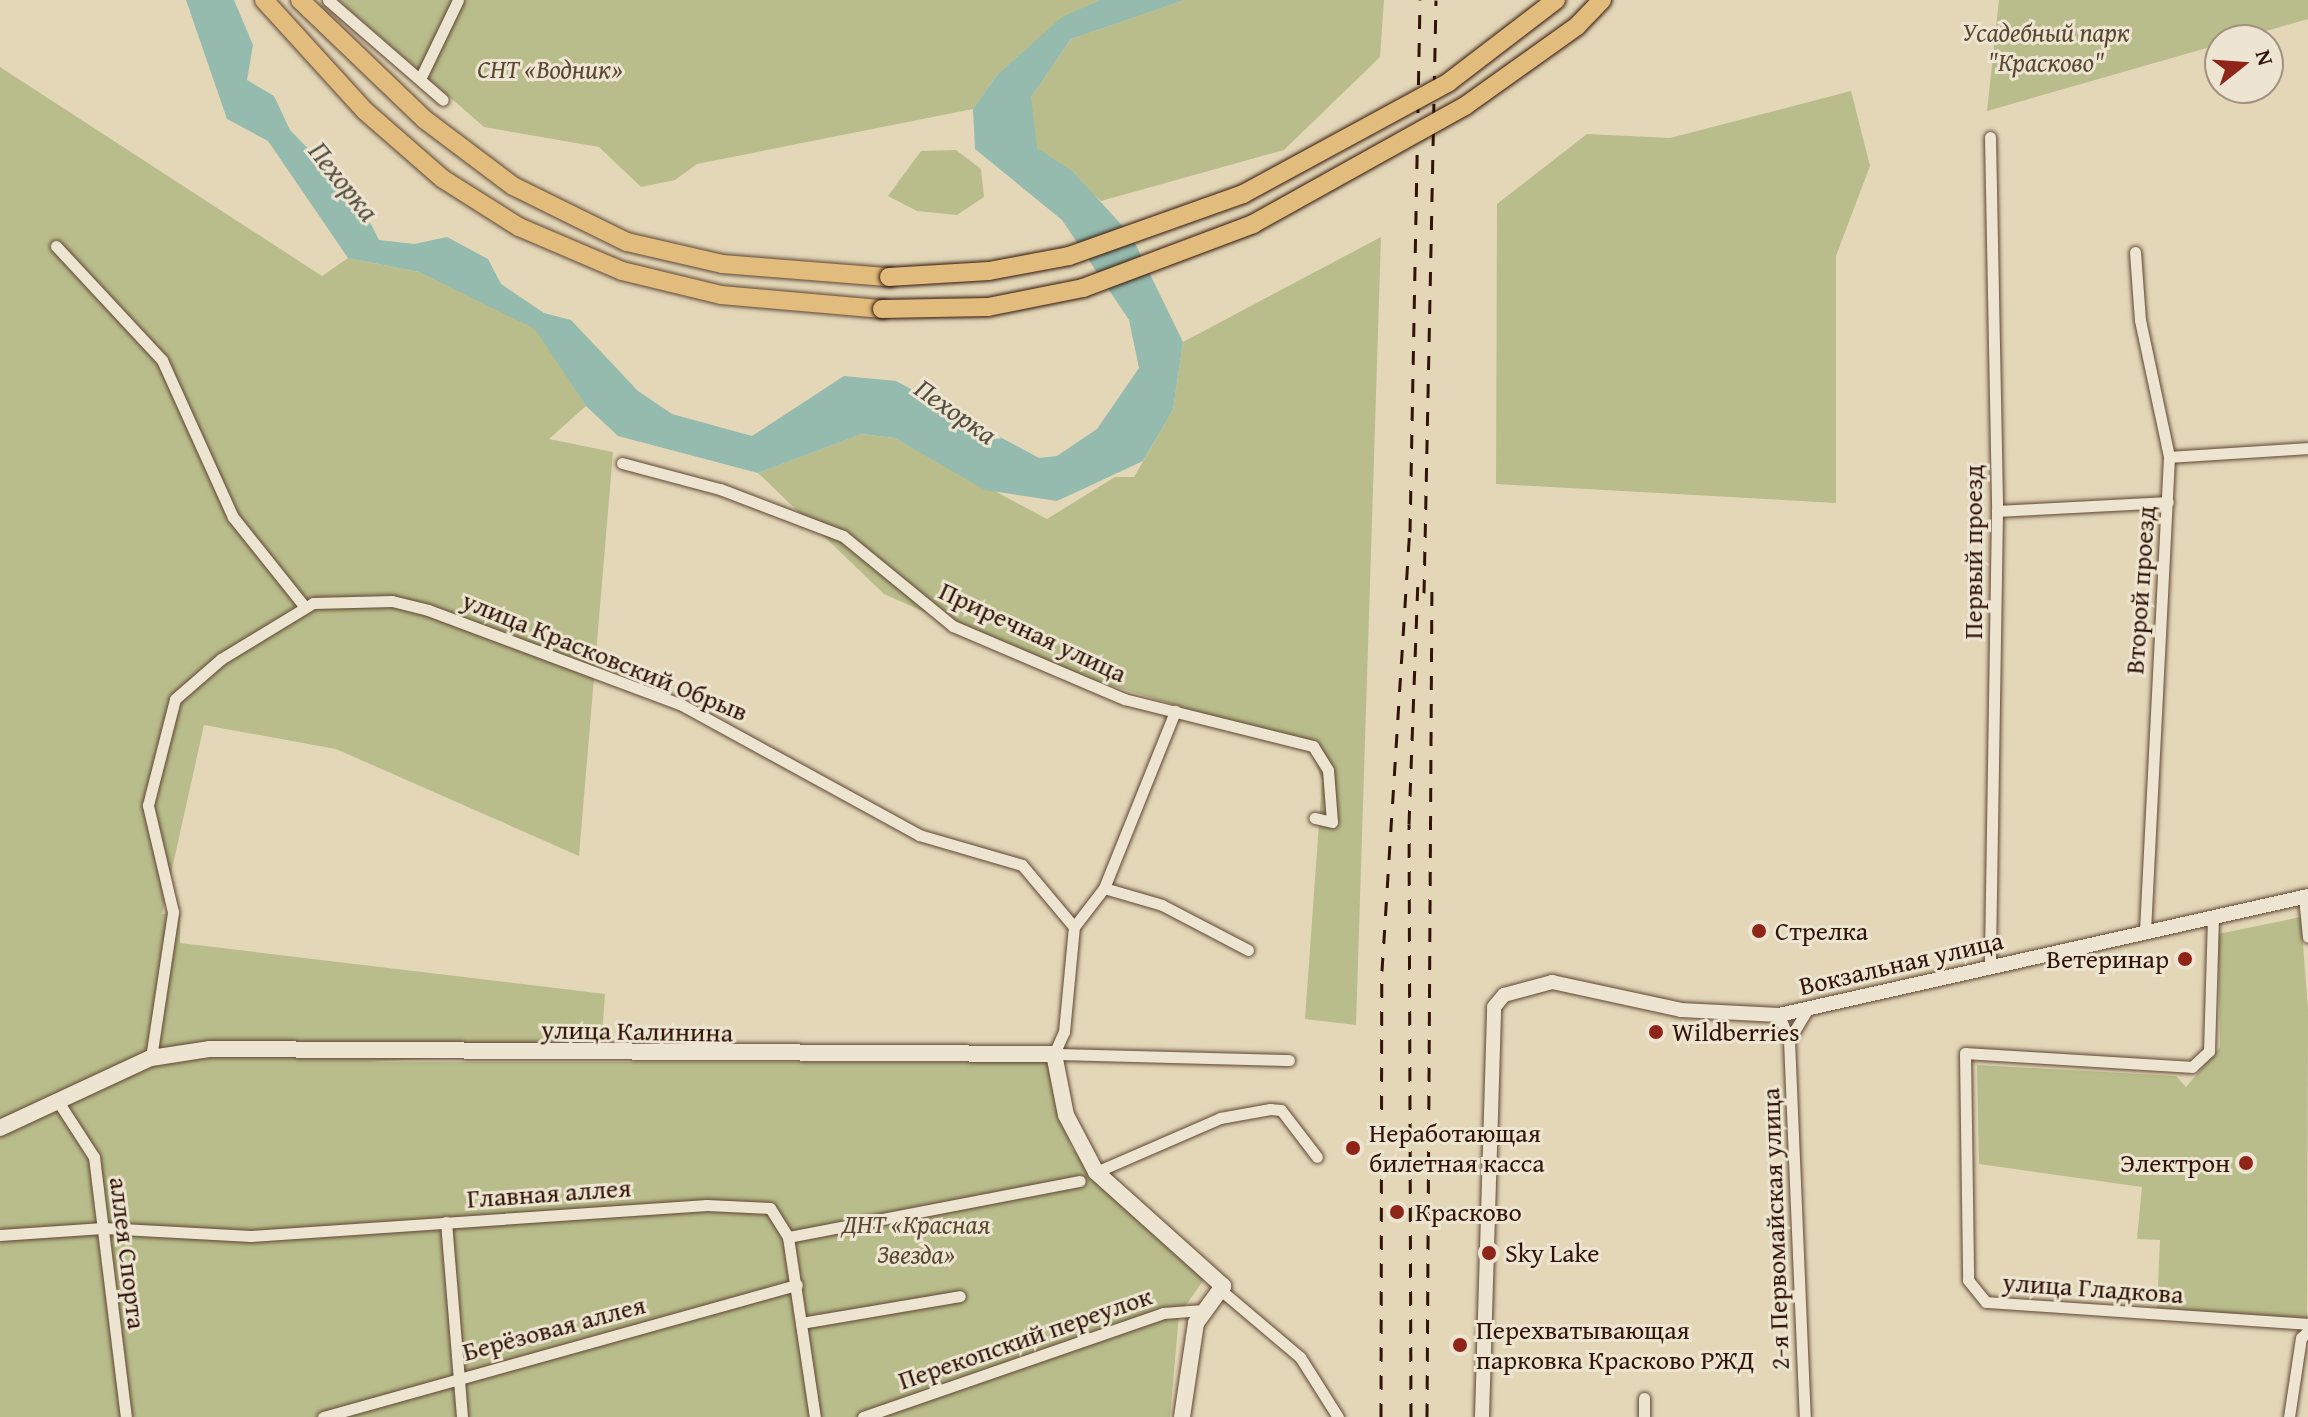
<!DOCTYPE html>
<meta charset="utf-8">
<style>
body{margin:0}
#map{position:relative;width:2308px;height:1417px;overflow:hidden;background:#e3d7b8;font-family:"Gentium Book Plus",serif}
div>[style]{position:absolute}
.green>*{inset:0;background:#b9bd8b}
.water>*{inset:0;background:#95baae}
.roads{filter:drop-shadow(0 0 2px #5e4533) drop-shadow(0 0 2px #5e4533)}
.minor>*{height:11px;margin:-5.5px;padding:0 5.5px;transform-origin:5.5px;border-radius:5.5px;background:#ede5d1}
.tertiary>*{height:14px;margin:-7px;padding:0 7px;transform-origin:7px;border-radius:7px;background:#ede5d1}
.secondary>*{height:16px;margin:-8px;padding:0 8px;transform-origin:8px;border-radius:8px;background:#ede5d1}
.primary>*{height:18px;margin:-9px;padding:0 9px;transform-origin:9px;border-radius:9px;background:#e2bc7c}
.rail>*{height:3px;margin-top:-1.5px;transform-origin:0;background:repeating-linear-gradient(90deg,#311407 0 14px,transparent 0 28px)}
.bridges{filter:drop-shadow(0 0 2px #311407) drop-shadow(0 0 2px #311407)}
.primary-bridge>*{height:18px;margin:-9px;padding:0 9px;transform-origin:9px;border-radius:9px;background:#e2bc7c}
.dots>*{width:22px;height:22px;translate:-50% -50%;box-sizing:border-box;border:4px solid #ede5d1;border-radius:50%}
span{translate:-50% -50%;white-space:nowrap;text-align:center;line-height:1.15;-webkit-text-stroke:6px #ede5d1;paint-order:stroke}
.park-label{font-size:26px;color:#5a472f;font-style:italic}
.street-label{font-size:26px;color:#311407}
.poi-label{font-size:26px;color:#311407}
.left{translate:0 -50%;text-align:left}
.right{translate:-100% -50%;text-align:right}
.water-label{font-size:28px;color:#544e41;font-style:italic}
.north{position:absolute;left:2204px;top:24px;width:80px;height:80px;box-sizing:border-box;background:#ede5d1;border:2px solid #a29180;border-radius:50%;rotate:73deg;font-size:22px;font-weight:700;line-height:32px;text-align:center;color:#311407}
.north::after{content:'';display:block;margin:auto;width:28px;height:36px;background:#8f2418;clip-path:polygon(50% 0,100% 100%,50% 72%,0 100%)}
</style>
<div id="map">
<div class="green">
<i style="clip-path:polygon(338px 0,1100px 0,1062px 18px,997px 75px,973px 109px,697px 164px,675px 180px,641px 187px,599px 147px,484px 127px)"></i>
<i style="clip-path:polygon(1185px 0,1384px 0,1380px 57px,1284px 150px,1101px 201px,1030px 142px,1031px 97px,1071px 39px)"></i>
<i style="clip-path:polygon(1999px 0,2308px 0,2308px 19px,1987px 111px)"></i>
<i style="clip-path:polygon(0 67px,322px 276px,348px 258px,419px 272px,536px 329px,586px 406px,549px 439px,613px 452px,579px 856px,336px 749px,204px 725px,162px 914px,180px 913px,180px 943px,605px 994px,601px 1050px,366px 1062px,1048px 1062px,1071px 1148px,1205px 1278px,1179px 1315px,1170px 1417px,0 1417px)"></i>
<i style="clip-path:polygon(1851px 91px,1870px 166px,1836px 256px,1836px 503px,1496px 484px,1497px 204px,1587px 134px,1670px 138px)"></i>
<i style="clip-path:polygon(956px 150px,981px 169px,984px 197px,957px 215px,917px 211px,888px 196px,921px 151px)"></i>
<i style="clip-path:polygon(1381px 237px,1356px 1025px,1305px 1019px,1322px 781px,1310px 746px,1044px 665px,884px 594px,758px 473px,862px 434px,895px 438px,1047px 519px,1115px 477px,1134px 477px,1173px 410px,1183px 342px)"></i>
<i style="clip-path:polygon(2301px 917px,2308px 1010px,2307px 1320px,2157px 1308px,2160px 1240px,2137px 1239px,2142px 1187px,1979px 1164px,1977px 1065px,2176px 1076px,2186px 1087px,2220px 1047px,2218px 934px)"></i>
</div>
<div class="water">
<i style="clip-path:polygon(186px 0,234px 0,253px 45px,247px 80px,274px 96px,290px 130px,360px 202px,379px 240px,414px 244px,447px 237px,488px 259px,501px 284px,544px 313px,571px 320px,638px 391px,672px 414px,752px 436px,844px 376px,896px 381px,1039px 458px,1057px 456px,1097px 429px,1139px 368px,1129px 320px,1062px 220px,975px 149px,973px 109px,997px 75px,1062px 17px,1100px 0,1185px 0,1071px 39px,1031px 97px,1037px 148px,1073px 172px,1131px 235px,1183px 342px,1173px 410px,1143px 461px,1057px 501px,985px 490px,895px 438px,862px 434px,758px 473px,618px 436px,586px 406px,535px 329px,419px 272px,348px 258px,268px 141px,227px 119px)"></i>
</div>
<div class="roads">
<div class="minor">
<i style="left:328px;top:0;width:152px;rotate:41deg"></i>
<i style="left:421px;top:77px;width:85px;rotate:-64.3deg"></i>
<i style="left:1990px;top:137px;width:374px;rotate:88.9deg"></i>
<i style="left:1997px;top:511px;width:455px;rotate:90.9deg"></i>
<i style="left:56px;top:246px;width:156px;rotate:47.1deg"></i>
<i style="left:162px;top:360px;width:172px;rotate:65.7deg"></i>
<i style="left:233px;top:517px;width:114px;rotate:51.4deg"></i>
<i style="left:2135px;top:252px;width:68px;rotate:85.8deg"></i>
<i style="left:2140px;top:320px;width:140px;rotate:78deg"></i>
<i style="left:2169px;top:457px;width:477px;rotate:92.9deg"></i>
<i style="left:2169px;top:457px;width:139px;rotate:-3.7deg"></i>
<i style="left:622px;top:463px;width:101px;rotate:14.9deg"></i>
<i style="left:720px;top:489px;width:132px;rotate:20.9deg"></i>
<i style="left:843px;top:536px;width:142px;rotate:39.3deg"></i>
<i style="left:953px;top:626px;width:186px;rotate:23.1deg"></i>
<i style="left:1124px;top:699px;width:195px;rotate:14deg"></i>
<i style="left:1313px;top:746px;width:28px;rotate:58deg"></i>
<i style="left:1328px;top:770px;width:52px;rotate:85.6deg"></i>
<i style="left:1332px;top:822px;width:18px;rotate:-167deg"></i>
<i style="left:1997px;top:511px;width:171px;rotate:-3deg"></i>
<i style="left:1104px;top:888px;width:60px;rotate:16.3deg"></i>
<i style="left:1162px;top:905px;width:97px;rotate:27.6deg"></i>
<i style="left:2304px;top:897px;width:40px;rotate:84.3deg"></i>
<i style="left:2213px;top:917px;width:134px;rotate:91.7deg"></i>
<i style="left:2209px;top:1051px;width:23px;rotate:137deg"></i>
<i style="left:2192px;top:1067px;width:227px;rotate:-176.5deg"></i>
<i style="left:1965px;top:1053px;width:227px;rotate:89.2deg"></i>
<i style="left:1968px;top:1280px;width:28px;rotate:51deg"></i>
<i style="left:1986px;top:1302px;width:323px;rotate:3.9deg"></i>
<i style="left:1779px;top:1015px;width:27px;rotate:68deg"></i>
<i style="left:1789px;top:1040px;width:377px;rotate:87.6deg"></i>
<i style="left:1789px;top:1040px;width:37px;rotate:-59deg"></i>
<i style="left:1054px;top:1054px;width:24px;rotate:-66deg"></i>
<i style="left:1064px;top:1032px;width:105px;rotate:-84.6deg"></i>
<i style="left:1074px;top:927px;width:49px;rotate:-52.4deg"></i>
<i style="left:1104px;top:888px;width:191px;rotate:-68.1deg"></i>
<i style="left:1054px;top:1054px;width:235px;rotate:1.5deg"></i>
<i style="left:151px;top:1058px;width:148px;rotate:-81.4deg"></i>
<i style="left:173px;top:912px;width:110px;rotate:-103.2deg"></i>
<i style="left:148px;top:805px;width:109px;rotate:-75.7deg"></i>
<i style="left:175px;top:699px;width:61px;rotate:-41deg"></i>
<i style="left:221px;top:659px;width:108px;rotate:-31.3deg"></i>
<i style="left:313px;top:603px;width:79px;rotate:-1.5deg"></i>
<i style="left:392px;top:601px;width:37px;rotate:14deg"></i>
<i style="left:428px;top:610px;width:271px;rotate:20.5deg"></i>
<i style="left:682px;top:705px;width:270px;rotate:28.7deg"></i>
<i style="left:919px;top:835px;width:107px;rotate:16.2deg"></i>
<i style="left:1022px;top:865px;width:81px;rotate:50deg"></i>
<i style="left:61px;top:1106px;width:61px;rotate:57.1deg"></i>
<i style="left:94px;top:1157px;width:262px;rotate:83deg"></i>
<i style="left:1096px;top:1172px;width:135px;rotate:-23.5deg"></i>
<i style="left:1220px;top:1118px;width:51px;rotate:-10.2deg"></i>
<i style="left:1270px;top:1109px;width:11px;rotate:5deg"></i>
<i style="left:1281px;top:1110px;width:59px;rotate:52.5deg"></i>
<i style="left:446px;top:1222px;width:196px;rotate:85.3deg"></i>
<i style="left:0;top:1235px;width:103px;rotate:-3.9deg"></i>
<i style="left:103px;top:1228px;width:148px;rotate:3.1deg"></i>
<i style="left:251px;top:1236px;width:457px;rotate:-3.9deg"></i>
<i style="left:707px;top:1205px;width:63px;rotate:2.7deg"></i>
<i style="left:770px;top:1208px;width:34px;rotate:58deg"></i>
<i style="left:788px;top:1237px;width:297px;rotate:-10.9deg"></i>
<i style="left:788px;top:1237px;width:182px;rotate:81.5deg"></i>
<i style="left:1223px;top:1292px;width:101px;rotate:40.2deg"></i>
<i style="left:1300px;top:1357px;width:71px;rotate:57.7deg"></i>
<i style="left:801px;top:1323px;width:161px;rotate:-9.6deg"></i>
<i style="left:323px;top:1417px;width:492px;rotate:-15.6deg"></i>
<i style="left:863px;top:1417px;width:318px;rotate:-19.1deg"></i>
<i style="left:1163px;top:1313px;width:40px;rotate:-4.3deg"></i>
<i style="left:1644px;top:1417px;width:19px;rotate:-90deg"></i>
<i style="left:2289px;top:1417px;width:80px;rotate:-81.4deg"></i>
<i style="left:2301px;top:1338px;width:10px;rotate:-45deg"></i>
</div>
<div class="tertiary">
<i style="left:1482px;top:1417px;width:410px;rotate:-88.3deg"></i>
<i style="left:1494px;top:1007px;width:16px;rotate:-50deg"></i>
<i style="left:1504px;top:995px;width:50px;rotate:-15.2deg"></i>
<i style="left:1552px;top:982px;width:132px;rotate:12.2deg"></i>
<i style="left:1681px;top:1010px;width:98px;rotate:2.9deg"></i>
<i style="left:1779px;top:1015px;width:542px;rotate:-12.68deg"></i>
</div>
<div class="secondary">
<i style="left:0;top:1128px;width:166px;rotate:-24.9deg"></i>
<i style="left:151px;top:1058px;width:60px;rotate:-8.7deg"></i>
<i style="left:210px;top:1049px;width:844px;rotate:0.34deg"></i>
<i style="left:1054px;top:1054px;width:62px;rotate:78.9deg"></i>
<i style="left:1066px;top:1115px;width:64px;rotate:62.2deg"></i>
<i style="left:1096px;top:1172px;width:171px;rotate:41.9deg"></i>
<i style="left:1223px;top:1286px;width:46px;rotate:126.1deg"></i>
<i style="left:1196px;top:1323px;width:95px;rotate:98.5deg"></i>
</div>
<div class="primary">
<i style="left:264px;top:0;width:150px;rotate:47.7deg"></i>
<i style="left:365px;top:111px;width:103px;rotate:41.1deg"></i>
<i style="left:443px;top:179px;width:90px;rotate:32.3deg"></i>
<i style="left:519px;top:227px;width:112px;rotate:23.1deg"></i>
<i style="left:622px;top:271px;width:102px;rotate:13.6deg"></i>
<i style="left:721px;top:295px;width:162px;rotate:5deg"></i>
<i style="left:300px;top:0;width:172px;rotate:43.8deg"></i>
<i style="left:424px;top:119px;width:111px;rotate:37deg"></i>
<i style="left:513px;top:186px;width:127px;rotate:26.2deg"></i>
<i style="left:627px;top:242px;width:98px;rotate:13deg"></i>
<i style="left:722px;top:264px;width:168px;rotate:4.5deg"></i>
</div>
</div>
<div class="rail">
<i style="left:1424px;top:593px;width:593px;rotate:-88.84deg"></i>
<i style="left:1381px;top:1417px;width:446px;rotate:-89.9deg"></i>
<i style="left:1382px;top:971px;width:440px;rotate:-86.4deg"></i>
<i style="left:1410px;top:532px;width:532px;rotate:-88.92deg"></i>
<i style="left:1411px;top:1417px;width:593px;rotate:-90.19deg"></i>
<i style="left:1409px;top:824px;width:244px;rotate:-87.9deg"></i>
<i style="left:1427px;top:1417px;width:837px;rotate:-89.66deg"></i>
</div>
<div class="bridges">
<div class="primary-bridge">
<i style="left:889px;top:277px;width:100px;rotate:-3.4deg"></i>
<i style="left:989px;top:271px;width:81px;rotate:-10.6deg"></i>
<i style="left:1069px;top:256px;width:185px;rotate:-19.6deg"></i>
<i style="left:1243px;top:194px;width:234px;rotate:-28.5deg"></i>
<i style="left:1449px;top:82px;width:135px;rotate:-37.5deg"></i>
<i style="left:882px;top:309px;width:106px;rotate:-1.1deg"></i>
<i style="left:988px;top:307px;width:97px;rotate:-11.3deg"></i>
<i style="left:1083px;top:288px;width:182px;rotate:-20.6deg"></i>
<i style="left:1253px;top:224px;width:243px;rotate:-29.1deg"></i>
<i style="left:1465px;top:106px;width:138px;rotate:-35.5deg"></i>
<i style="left:1577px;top:26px;width:36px;rotate:-46deg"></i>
</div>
</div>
<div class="dots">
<i style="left:1759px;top:931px;background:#8f2418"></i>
<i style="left:2185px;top:959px;background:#8f2418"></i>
<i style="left:1656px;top:1032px;background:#8f2418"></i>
<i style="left:1353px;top:1148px;background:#8f2418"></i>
<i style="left:2246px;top:1163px;background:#8f2418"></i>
<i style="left:1397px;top:1212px;background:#8f2418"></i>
<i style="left:1489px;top:1253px;background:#8f2418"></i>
<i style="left:1460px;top:1345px;background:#8f2418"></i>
</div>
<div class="park-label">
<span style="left:2046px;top:47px">Усадебный парк<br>"Красково"</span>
<span style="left:550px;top:69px">СНТ «Водник»</span>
<span style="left:916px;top:1239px">ДНТ «Красная<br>Звезда»</span>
</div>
<div class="street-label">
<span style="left:1973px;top:552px;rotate:-90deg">Первый проезд</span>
<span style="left:2140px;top:590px;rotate:-86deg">Второй проезд</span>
<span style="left:1033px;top:632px;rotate:25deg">Приречная улица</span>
<span style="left:605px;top:656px;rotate:22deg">улица Красковский Обрыв</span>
<span style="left:1901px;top:963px;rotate:-13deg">Вокзальная улица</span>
<span style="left:637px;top:1031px;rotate:1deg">улица Калинина</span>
<span style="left:549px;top:1193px;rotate:-4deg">Главная аллея</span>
<span style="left:1775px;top:1229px;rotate:-92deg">2-я Первомайская улица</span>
<span style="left:128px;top:1253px;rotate:83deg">аллея Спорта</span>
<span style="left:2093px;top:1288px;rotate:4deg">улица Гладкова</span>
<span style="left:554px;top:1328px;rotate:-15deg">Берёзовая аллея</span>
<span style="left:1025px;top:1338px;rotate:-19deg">Перекопский переулок</span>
</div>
<div class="poi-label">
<span class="left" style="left:1775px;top:931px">Стрелка</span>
<span class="right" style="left:2169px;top:959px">Ветеринар</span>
<span class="left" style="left:1672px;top:1032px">Wildberries</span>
<span class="left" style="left:1369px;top:1148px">Неработающая<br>билетная касса</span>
<span class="right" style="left:2230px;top:1163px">Электрон</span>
<span class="left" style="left:1415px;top:1212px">Красково</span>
<span class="left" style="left:1505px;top:1253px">Sky Lake</span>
<span class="left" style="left:1476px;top:1345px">Перехватывающая<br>парковка Красково РЖД</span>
</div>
<div class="water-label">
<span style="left:344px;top:181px;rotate:51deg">Пехорка</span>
<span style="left:956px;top:411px;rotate:35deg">Пехорка</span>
</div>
<div class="north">N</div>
</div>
